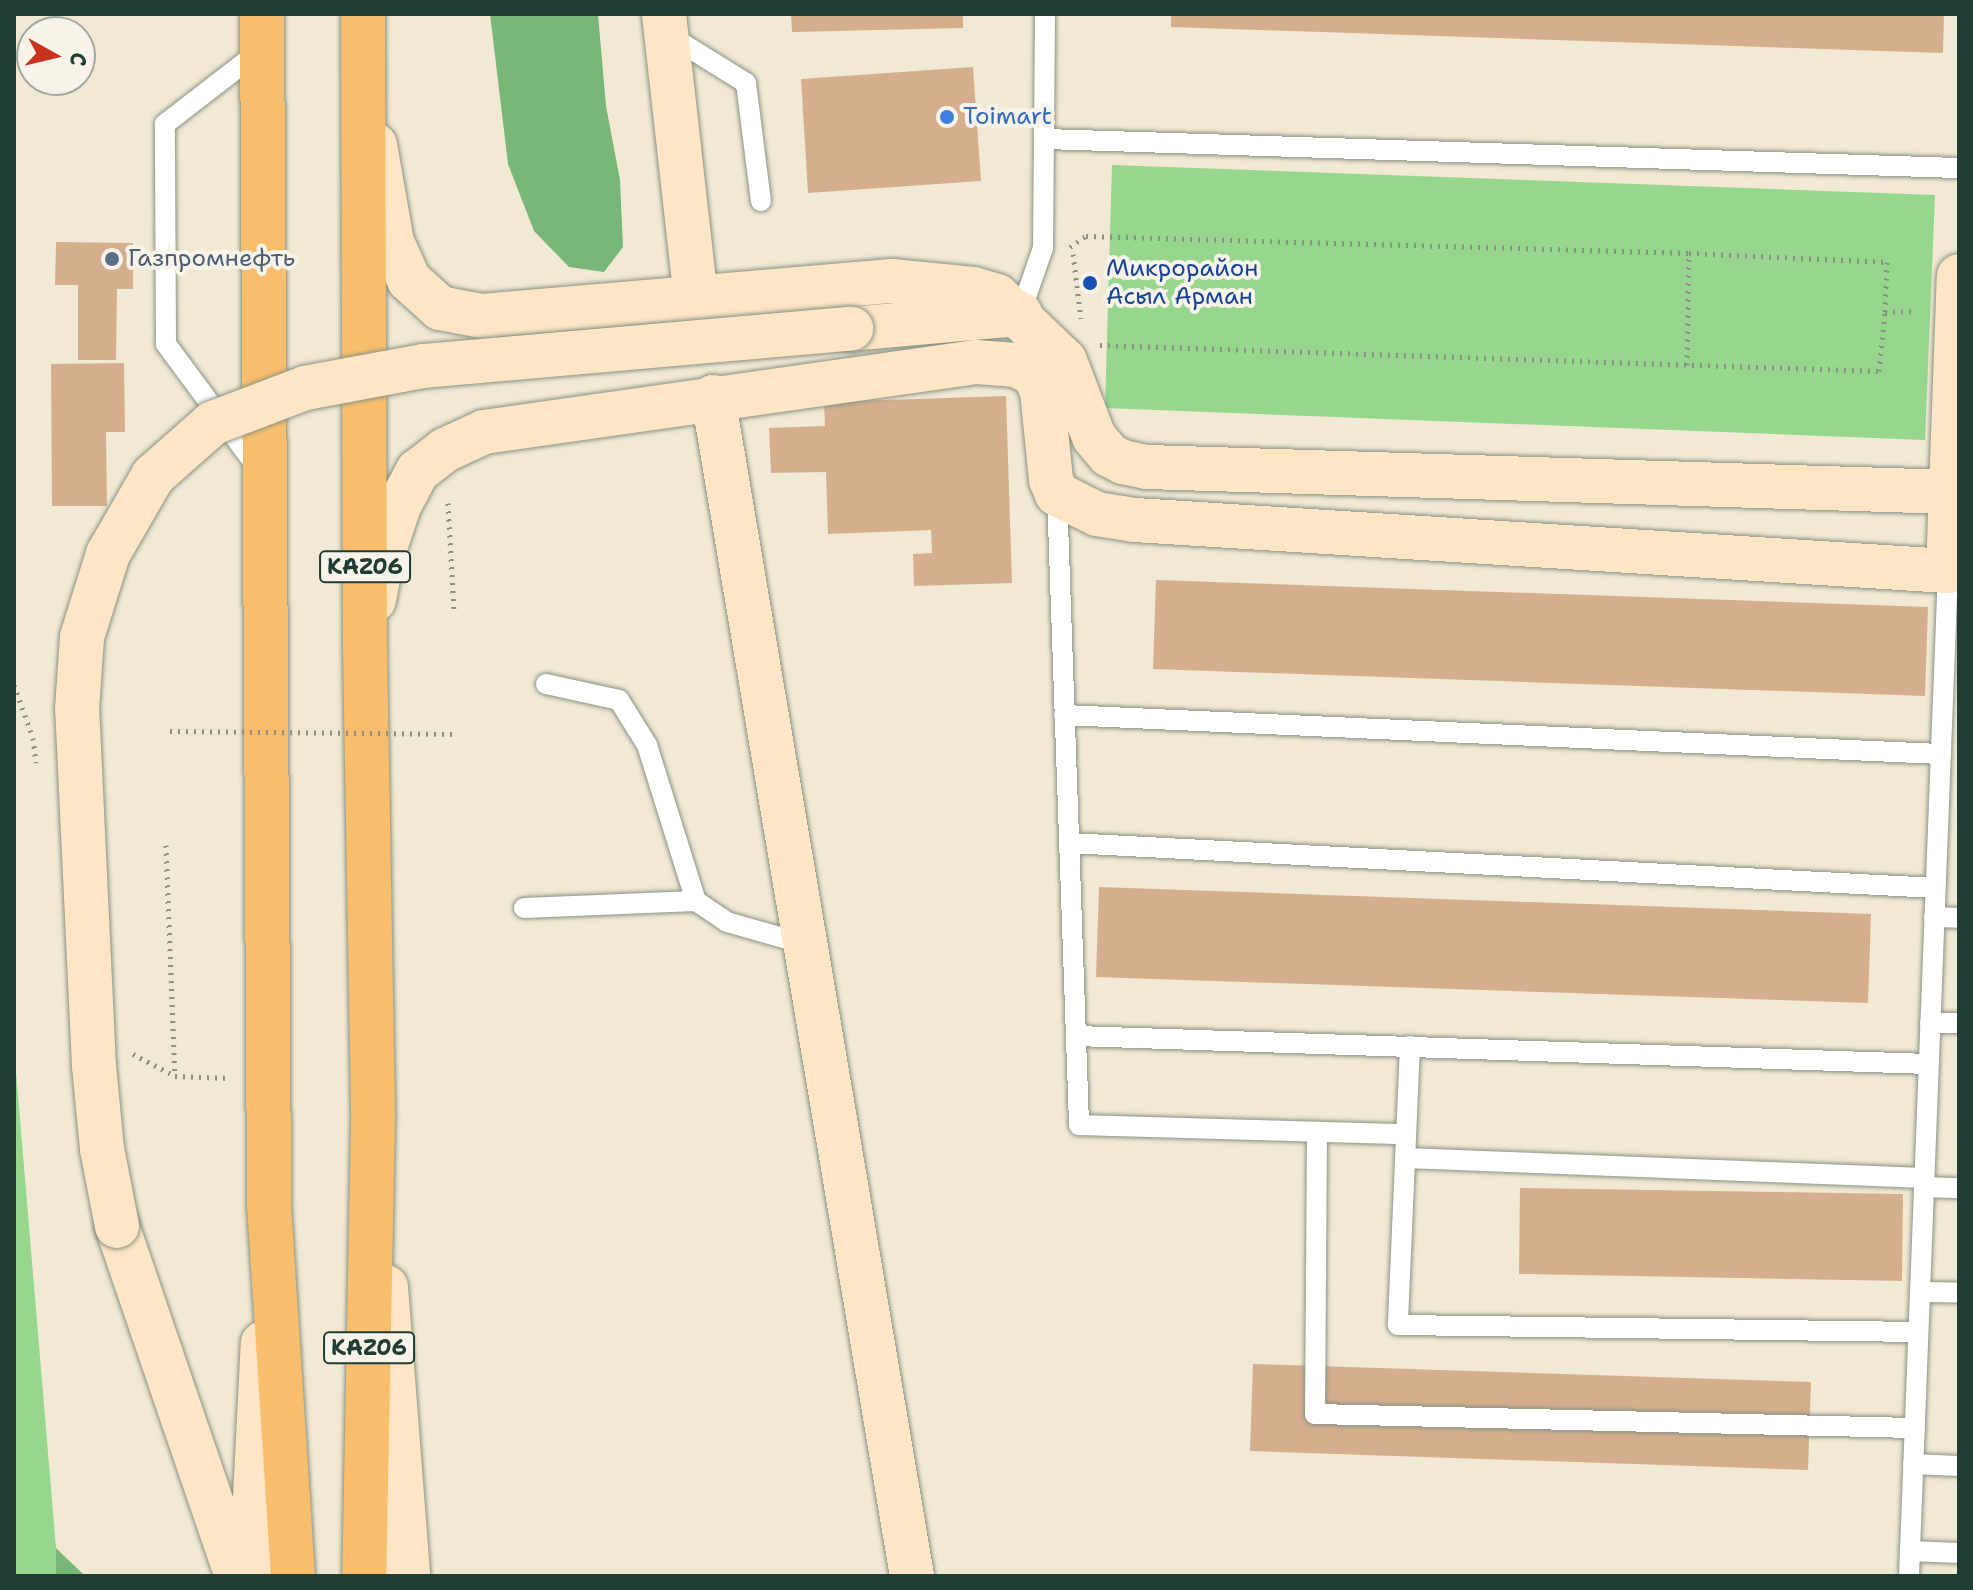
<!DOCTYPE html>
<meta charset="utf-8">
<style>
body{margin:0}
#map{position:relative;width:1973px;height:1590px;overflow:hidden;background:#f2e9d4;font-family:"Shantell Sans",sans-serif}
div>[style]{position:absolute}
.green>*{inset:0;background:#96d68d}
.forest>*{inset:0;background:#78b778}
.building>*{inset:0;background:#d5af8d}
.path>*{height:5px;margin-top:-2.5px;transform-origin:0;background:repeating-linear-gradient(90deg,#889384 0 2px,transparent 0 8px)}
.roads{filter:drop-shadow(0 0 2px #889384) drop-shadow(0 0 2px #889384)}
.lane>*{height:20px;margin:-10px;padding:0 10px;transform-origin:10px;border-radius:10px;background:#fff}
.secondary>*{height:44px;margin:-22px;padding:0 22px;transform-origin:22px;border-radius:22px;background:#fde5c5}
.highway>*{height:44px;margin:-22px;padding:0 22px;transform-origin:22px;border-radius:22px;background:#f9be6d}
.path-bridge>*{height:5px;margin-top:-2.5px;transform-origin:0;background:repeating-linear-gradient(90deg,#889384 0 2px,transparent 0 8px)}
.bridges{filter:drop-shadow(0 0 2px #889384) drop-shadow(0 0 2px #889384)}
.secondary-bridge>*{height:44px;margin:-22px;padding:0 22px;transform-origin:22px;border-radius:22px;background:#fde5c5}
.dots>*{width:22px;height:22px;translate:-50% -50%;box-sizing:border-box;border:4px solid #f7f3e8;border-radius:50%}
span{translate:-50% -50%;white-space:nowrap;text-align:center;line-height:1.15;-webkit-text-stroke:8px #f7f3e8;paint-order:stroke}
.shield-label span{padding:2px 6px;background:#f7f3e8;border:2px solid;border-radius:6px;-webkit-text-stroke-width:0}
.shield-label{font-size:22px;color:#1f3d34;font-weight:700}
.shop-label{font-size:24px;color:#366cbe}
.left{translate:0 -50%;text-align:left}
.service-label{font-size:24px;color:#4e5e75}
.transit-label{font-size:24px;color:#164399}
.frame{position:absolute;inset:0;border:16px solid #1f3d34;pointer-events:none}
.north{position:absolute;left:16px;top:16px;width:80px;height:80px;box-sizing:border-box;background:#f7f3e8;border:2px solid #a1aaa0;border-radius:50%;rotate:98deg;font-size:22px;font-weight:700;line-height:32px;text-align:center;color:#1f3d34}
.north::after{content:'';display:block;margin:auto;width:28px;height:36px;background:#c8321e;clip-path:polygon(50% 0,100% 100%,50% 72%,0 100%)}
</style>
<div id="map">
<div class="green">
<i style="clip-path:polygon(1112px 165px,1935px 195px,1925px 440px,1105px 408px)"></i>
<i style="clip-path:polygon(14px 1048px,56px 1548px,56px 1576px,14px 1576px)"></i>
</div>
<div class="forest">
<i style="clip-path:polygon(490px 14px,598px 14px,606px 106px,620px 180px,623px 247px,604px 272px,569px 267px,534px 231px,508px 164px)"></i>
<i style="clip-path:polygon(56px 1548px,85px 1576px,56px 1576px)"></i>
</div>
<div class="building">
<i style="clip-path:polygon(791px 14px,963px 14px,963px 28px,792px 32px)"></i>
<i style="clip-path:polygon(1171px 14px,1944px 14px,1943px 53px,1171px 27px)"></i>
<i style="clip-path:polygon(973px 67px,981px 181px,808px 193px,801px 79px)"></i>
<i style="clip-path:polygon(56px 242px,133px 243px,133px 289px,117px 289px,116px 360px,78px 360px,78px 285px,55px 285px)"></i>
<i style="clip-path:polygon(124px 363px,125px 432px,106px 432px,107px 506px,52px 506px,51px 364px)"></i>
<i style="clip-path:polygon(1006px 396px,1012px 583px,914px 586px,913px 554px,932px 553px,931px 530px,828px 534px,826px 472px,771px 473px,769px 428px,825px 426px,824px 402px)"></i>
<i style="clip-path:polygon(1156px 580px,1928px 607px,1925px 696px,1153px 669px)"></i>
<i style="clip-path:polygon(1099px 887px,1871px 914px,1868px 1003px,1096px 977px)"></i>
<i style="clip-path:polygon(1520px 1188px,1903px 1194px,1902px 1281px,1519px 1274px)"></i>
<i style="clip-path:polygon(1253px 1364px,1811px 1382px,1808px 1470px,1250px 1451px)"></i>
</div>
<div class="path">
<i style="left:1070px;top:247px;width:19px;rotate:-35deg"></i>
<i style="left:1086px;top:236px;width:603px;rotate:1.61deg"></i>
<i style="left:1689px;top:253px;width:198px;rotate:2.6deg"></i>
<i style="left:1887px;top:262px;width:50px;rotate:92.3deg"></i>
<i style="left:1885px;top:312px;width:32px;rotate:-2deg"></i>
<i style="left:1073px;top:254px;width:65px;rotate:83deg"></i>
<i style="left:1100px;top:345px;width:779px;rotate:1.91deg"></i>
<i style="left:1879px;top:371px;width:59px;rotate:-84.2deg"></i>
<i style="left:1687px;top:365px;width:112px;rotate:-89deg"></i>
<i style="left:448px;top:503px;width:107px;rotate:86.8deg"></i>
<i style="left:14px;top:685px;width:56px;rotate:70.3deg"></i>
<i style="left:33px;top:738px;width:25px;rotate:83deg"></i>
<i style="left:166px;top:845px;width:231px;rotate:87.8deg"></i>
<i style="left:175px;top:1076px;width:53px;rotate:2.2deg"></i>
<i style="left:133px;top:1054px;width:47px;rotate:27.6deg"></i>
</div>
<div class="roads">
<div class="lane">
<i style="left:667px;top:34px;width:93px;rotate:31.8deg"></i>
<i style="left:746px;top:83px;width:119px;rotate:82.8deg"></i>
<i style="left:1045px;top:139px;width:914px;rotate:1.82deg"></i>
<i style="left:1020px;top:314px;width:70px;rotate:-70.8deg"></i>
<i style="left:1043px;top:248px;width:234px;rotate:-89.5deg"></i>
<i style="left:257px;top:467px;width:153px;rotate:-126.5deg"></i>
<i style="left:166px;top:344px;width:220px;rotate:-90.3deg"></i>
<i style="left:165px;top:124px;width:123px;rotate:-37.7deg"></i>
<i style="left:1057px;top:494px;width:631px;rotate:88deg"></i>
<i style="left:1079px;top:1125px;width:326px;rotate:1.6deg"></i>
<i style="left:546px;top:684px;width:75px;rotate:12.4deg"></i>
<i style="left:619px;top:700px;width:53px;rotate:58.1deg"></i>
<i style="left:647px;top:745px;width:164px;rotate:72.6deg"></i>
<i style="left:696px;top:901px;width:37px;rotate:34deg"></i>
<i style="left:727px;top:922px;width:81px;rotate:15.8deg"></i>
<i style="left:1064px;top:715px;width:878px;rotate:2.55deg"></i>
<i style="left:1069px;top:843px;width:867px;rotate:2.97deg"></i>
<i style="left:524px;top:908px;width:172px;rotate:-2.3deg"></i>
<i style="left:1934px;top:917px;width:25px;rotate:2deg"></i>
<i style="left:1930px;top:1023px;width:29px"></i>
<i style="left:1076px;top:1036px;width:853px;rotate:1.88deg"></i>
<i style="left:1410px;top:1046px;width:279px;rotate:92.5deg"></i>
<i style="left:1398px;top:1325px;width:520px;rotate:0.77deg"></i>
<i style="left:1317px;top:1132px;width:282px;rotate:90.4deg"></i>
<i style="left:1315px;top:1414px;width:600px;rotate:1.34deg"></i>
<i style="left:1405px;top:1158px;width:519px;rotate:2.21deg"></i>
<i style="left:1924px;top:1187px;width:35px;rotate:2deg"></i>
<i style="left:1920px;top:1292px;width:39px;rotate:1deg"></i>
<i style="left:1913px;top:1464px;width:46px;rotate:2.5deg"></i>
<i style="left:1910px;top:1551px;width:49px;rotate:2.3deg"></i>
<i style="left:1909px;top:1576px;width:1006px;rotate:-87.78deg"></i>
</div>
<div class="secondary">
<i style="left:664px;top:14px;width:287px;rotate:83.6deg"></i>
<i style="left:375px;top:145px;width:98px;rotate:80.1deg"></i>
<i style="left:392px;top:242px;width:42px;rotate:65.9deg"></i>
<i style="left:409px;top:280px;width:42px;rotate:42.1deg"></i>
<i style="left:440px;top:308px;width:43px;rotate:10.8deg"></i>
<i style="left:482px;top:316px;width:411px;rotate:-4.9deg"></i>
<i style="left:892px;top:281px;width:81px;rotate:5.6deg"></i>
<i style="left:973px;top:289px;width:25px;rotate:16deg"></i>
<i style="left:997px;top:296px;width:94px;rotate:43.7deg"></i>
<i style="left:1065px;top:361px;width:81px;rotate:69.1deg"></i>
<i style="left:1094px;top:437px;width:23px;rotate:50deg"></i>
<i style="left:1109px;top:455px;width:16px;rotate:27deg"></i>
<i style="left:1123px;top:462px;width:25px;rotate:12deg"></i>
<i style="left:1147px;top:467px;width:804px;rotate:1.78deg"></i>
<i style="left:851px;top:329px;width:170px;rotate:-5.1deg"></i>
<i style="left:713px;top:397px;width:1196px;rotate:80.42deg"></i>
<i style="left:374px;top:600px;width:44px;rotate:-79.5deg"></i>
<i style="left:382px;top:557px;width:54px;rotate:-71.6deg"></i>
<i style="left:399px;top:506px;width:40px;rotate:-62deg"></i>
<i style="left:418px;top:471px;width:34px;rotate:-38deg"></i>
<i style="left:445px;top:450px;width:43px;rotate:-24.8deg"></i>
<i style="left:484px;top:432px;width:497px;rotate:-8.1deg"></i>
<i style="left:976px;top:362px;width:40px;rotate:4.3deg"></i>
<i style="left:1016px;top:365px;width:20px;rotate:27deg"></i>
<i style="left:1034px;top:374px;width:19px;rotate:65deg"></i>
<i style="left:1042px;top:391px;width:89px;rotate:84.2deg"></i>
<i style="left:1051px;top:480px;width:15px;rotate:67deg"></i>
<i style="left:1057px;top:494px;width:45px;rotate:26.6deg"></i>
<i style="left:1097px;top:514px;width:38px;rotate:9deg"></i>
<i style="left:1135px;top:520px;width:815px;rotate:3.59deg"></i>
<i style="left:1948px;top:571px;width:295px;rotate:-87.9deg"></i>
<i style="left:117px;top:1226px;width:370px;rotate:71.1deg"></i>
<i style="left:386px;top:1287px;width:290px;rotate:85.6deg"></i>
<i style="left:251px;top:1576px;width:233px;rotate:-87.1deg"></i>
</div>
<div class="highway">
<i style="left:262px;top:14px;width:1191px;rotate:89.66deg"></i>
<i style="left:269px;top:1205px;width:372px;rotate:86.3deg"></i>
<i style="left:363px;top:14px;width:636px;rotate:89.82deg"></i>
<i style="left:365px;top:650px;width:470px;rotate:89deg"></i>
<i style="left:373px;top:1120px;width:456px;rotate:91.1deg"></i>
</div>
</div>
<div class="path-bridge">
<i style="left:170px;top:731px;width:284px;rotate:0.6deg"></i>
</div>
<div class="bridges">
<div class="secondary-bridge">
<i style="left:117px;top:1226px;width:78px;rotate:-101deg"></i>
<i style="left:102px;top:1149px;width:83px;rotate:-95.5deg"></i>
<i style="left:94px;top:1066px;width:357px;rotate:-92.7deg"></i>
<i style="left:77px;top:709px;width:72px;rotate:-86deg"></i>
<i style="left:82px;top:637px;width:87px;rotate:-72.6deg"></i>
<i style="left:108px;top:554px;width:90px;rotate:-60deg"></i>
<i style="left:153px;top:476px;width:80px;rotate:-41.5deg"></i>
<i style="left:213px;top:423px;width:98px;rotate:-20.8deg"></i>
<i style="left:305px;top:388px;width:121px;rotate:-10.5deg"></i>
<i style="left:424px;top:366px;width:429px;rotate:-5deg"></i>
</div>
</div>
<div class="dots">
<i style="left:947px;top:117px;background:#3f7fe0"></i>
<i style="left:112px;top:259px;background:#5c6f8a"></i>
<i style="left:1090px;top:283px;background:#1a4fb4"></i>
</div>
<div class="shield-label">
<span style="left:365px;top:567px">KАZ06</span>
<span style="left:369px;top:1348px">KАZ06</span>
</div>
<div class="shop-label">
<span class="left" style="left:963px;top:117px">Toimart</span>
</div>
<div class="service-label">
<span class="left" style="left:128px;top:259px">Газпромнефть</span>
</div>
<div class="transit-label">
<span class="left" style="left:1106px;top:283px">Микрорайон<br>Асыл Арман</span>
</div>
<div class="frame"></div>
<div class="north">С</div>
</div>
